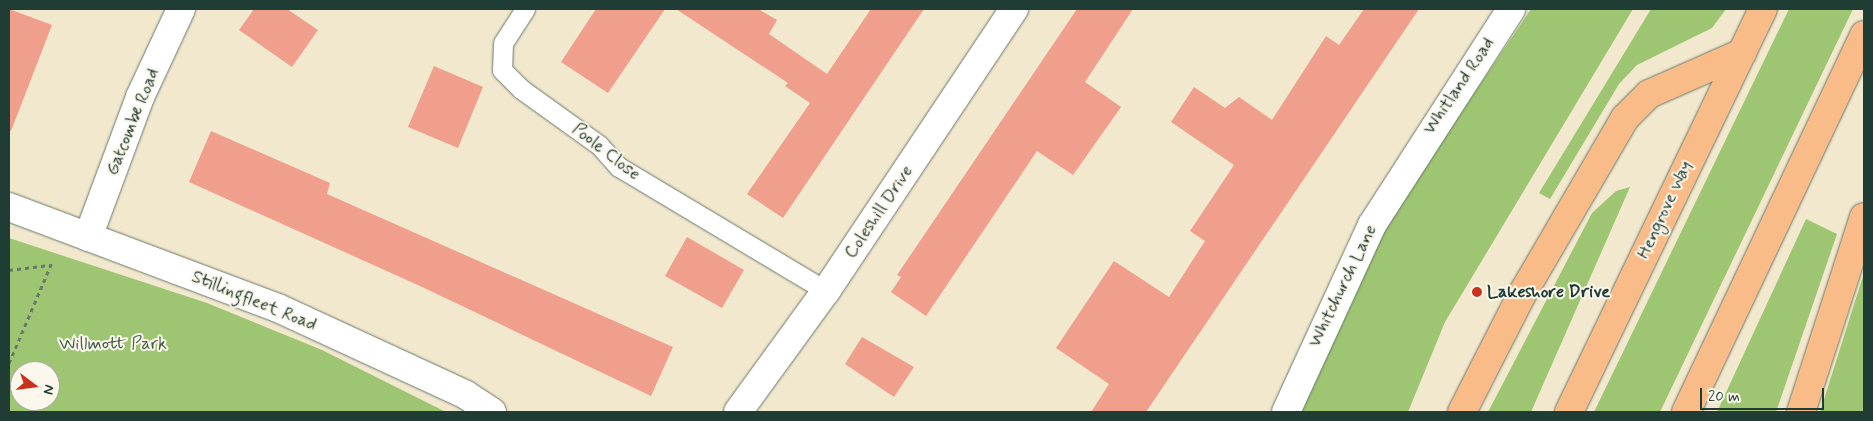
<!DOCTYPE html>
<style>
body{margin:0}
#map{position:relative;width:1873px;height:421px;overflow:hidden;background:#f2e8ce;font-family:Mynerve,sans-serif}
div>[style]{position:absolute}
.green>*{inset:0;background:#9ec672}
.building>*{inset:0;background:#ef9f8b}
.path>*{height:3px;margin-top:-1.5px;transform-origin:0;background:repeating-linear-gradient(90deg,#69796a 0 4px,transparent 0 8px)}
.roads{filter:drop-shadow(0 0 1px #69796a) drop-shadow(0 0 1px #69796a)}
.service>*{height:19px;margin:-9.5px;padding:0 9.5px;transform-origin:9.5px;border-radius:9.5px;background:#fff}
.minor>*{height:28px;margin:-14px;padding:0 14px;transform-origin:14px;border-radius:14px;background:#fff}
.trunk>*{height:28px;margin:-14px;padding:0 14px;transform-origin:14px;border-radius:14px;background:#f9bc89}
.dots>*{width:14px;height:14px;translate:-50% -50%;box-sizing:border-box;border:2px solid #fbf7ec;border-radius:50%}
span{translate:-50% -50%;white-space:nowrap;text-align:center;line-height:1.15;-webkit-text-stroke:4px #fbf7ec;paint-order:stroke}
.street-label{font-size:18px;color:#1f3d34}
.poi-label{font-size:18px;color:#1f3d34;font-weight:700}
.left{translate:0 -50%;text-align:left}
.park-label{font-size:18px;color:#3f5f44}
.frame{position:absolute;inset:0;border:10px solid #1f3d34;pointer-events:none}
.north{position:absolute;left:10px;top:361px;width:50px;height:50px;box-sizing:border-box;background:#fbf7ec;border:1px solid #a3ada2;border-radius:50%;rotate:105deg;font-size:14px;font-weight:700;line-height:20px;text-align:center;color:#1f3d34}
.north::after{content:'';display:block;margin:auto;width:18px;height:22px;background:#c8321e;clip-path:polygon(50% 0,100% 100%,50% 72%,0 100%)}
.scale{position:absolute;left:1700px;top:388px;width:124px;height:22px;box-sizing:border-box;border:2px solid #1f3d34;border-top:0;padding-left:6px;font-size:15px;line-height:18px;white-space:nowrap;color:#1f3d34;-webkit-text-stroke:4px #fbf7ec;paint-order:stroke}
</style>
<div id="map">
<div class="green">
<i style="clip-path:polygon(1531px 9px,1633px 9px,1445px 322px,1408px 412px,1300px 412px,1383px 228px)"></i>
<i style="clip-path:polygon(1651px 9px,1726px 9px,1712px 28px,1637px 65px,1619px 84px,1550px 199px,1539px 193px)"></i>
<i style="clip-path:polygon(1789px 9px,1853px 9px,1660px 412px,1594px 412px)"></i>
<i style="clip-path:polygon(1630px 187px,1531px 412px,1488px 412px,1592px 213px,1616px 191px)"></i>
<i style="clip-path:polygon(1806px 219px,1837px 234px,1776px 412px,1717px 412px)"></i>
<i style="clip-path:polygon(evenodd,9px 238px,207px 303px,322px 350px,446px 412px,9px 412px,9px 238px,20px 371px,50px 371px,50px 401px,20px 401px,20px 371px)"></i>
<i style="clip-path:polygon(1864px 273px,1864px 412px,1820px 412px)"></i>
</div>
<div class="building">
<i style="clip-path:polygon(9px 9px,52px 25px,11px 131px,9px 130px)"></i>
<i style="clip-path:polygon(254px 9px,287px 9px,318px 30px,292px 67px,239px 30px)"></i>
<i style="clip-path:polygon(596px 9px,665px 9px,608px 93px,561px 62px)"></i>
<i style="clip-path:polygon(676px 9px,758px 9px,777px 20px,769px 34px,827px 74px,871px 9px,924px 9px,783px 218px,747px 194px,810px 103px,785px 86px,788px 83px)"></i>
<i style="clip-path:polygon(1077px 9px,1133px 9px,1085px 82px,1121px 107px,1073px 175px,1037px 151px,926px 316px,891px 292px,901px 277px,897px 275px)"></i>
<i style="clip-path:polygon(1364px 9px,1419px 9px,1146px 412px,1091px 412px,1109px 384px,1056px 348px,1114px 261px,1169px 297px,1205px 241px,1190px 231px,1234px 165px,1171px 122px,1194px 87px,1225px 108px,1239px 97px,1272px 120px,1326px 36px,1339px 45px)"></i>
<i style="clip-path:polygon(434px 66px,483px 87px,458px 148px,408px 127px)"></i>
<i style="clip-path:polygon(211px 131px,330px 183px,327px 194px,673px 347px,651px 396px,420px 286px,189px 182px)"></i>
<i style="clip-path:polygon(687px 237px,744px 270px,722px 308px,665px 276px)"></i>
<i style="clip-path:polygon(862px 337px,914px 367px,894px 397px,845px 364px)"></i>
</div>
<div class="path">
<i style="left:9px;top:270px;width:41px;rotate:-7deg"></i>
<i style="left:9px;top:363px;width:110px;rotate:-66.9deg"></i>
</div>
<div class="roads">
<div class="service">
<i style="left:525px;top:9px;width:40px;rotate:122.9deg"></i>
<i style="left:503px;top:43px;width:27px;rotate:92deg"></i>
<i style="left:502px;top:70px;width:27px;rotate:45deg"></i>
<i style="left:521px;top:89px;width:96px;rotate:35.7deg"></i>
<i style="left:599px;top:145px;width:30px;rotate:48deg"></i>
<i style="left:619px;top:167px;width:241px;rotate:30.9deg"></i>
</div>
<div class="minor">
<i style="left:9px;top:207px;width:287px;rotate:20.6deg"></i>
<i style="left:278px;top:308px;width:207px;rotate:24.8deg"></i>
<i style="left:466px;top:395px;width:31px;rotate:33deg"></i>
<i style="left:88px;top:237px;width:149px;rotate:-69.6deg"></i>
<i style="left:140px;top:97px;width:97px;rotate:-65deg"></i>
<i style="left:738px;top:412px;width:150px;rotate:-54deg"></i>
<i style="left:826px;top:291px;width:339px;rotate:-56.3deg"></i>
<i style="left:1286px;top:412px;width:206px;rotate:-65.3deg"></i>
<i style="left:1372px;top:225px;width:257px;rotate:-57.2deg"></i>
</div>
<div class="trunk">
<i style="left:1462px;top:412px;width:130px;rotate:-63deg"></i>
<i style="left:1521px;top:296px;width:206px;rotate:-59.7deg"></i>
<i style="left:1625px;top:118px;width:34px;rotate:-45deg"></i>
<i style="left:1649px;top:94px;width:102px;rotate:-23.8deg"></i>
<i style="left:1569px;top:412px;width:447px;rotate:-64.3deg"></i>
<i style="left:1686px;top:412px;width:417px;rotate:-64.7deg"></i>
<i style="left:1801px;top:412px;width:205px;rotate:-72.1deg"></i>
</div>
</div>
<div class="dots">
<i style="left:1477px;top:292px;background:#c8321e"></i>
</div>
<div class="street-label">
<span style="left:1459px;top:86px;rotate:-56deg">Whitland Road</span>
<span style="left:133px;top:122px;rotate:-68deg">Gatcombe Road</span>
<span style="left:606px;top:152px;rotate:38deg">Poole Close</span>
<span style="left:1665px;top:210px;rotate:-65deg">Hengrove Way</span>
<span style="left:879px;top:212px;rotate:-56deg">Coleshill Drive</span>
<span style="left:1343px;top:286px;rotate:-64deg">Whitchurch Lane</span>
<span style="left:254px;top:301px;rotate:22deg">Stillingfleet Road</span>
</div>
<div class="poi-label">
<span class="left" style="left:1487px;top:292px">Lakeshore Drive</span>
</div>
<div class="park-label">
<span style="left:113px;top:344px">Willmott Park</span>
</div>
<div class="frame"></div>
<div class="north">N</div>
<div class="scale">20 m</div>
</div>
